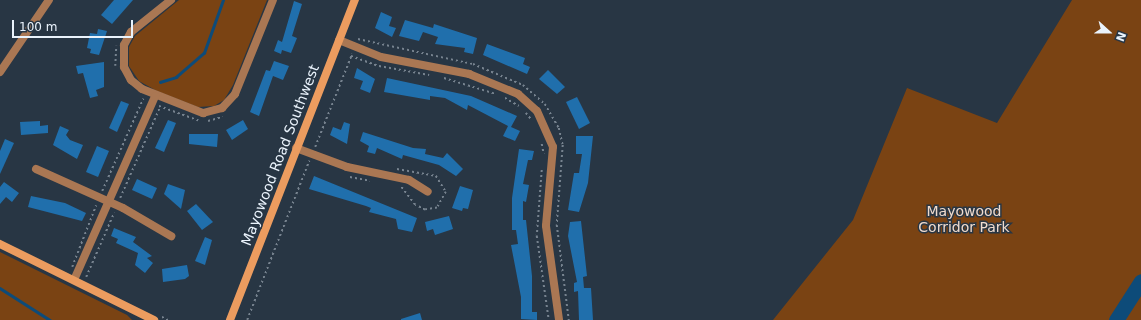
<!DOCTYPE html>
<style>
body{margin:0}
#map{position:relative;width:1141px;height:320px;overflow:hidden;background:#283644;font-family:"DejaVu Sans",sans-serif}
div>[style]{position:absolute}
.green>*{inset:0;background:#7a4313}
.stream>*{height:2.5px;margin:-1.25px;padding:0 1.25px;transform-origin:1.25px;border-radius:1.25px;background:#0d4b79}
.river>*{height:15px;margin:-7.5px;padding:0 7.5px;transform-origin:7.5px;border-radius:7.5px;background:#0d4b79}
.building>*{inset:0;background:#206fac}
.path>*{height:1.5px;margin-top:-0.75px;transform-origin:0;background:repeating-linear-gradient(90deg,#77838f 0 2px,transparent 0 5px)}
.street>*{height:8px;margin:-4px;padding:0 4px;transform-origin:4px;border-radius:4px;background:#aa7753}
.secondary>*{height:8px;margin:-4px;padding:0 4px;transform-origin:4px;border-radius:4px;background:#ec9c5f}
span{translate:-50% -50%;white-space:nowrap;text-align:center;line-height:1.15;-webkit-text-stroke:3px #283644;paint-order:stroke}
.street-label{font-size:14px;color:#eaf3fc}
.park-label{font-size:14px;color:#f0dbcd}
.north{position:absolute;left:1089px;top:12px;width:40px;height:40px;-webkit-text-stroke:3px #283644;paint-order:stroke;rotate:111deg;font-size:11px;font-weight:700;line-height:16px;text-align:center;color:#eaf3fc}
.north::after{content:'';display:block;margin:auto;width:14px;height:18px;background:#eaf3fc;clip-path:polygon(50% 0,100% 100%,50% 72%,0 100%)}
.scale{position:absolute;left:12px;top:20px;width:121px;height:18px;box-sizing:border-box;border:2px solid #eaf3fc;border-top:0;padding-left:5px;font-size:12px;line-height:14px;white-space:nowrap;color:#eaf3fc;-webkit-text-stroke:3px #283644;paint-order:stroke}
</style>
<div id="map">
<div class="green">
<i style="clip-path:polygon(179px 0,267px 0,233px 85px,224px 100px,214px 106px,198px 107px,157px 91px,139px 81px,129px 66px,129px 47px,135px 36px)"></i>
<i style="clip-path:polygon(1072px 0,1141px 0,1141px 320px,773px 320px,853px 220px,907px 88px,997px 123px)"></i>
<i style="clip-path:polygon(0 252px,127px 315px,132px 320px,0 320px)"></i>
</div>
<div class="stream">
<i style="left:160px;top:82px;width:17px;rotate:-17deg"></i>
<i style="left:176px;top:77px;width:37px;rotate:-41deg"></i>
<i style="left:204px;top:53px;width:56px;rotate:-70.3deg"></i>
<i style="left:0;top:288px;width:59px;rotate:32.6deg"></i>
</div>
<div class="river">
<i style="left:1116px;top:320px;width:46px;rotate:-57.3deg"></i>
</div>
<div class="building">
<i style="clip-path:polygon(114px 0,133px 0,112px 24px,101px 15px)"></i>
<i style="clip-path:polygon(294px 1px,302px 4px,292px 36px,297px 38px,291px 53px,282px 50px,281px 54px,274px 51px,278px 40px,282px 42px)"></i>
<i style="clip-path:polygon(381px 12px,392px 17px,389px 26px,396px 28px,392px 37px,375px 28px)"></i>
<i style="clip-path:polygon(405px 20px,433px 28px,434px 24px,477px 38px,473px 54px,464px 52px,465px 48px,435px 44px,438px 37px,423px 32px,419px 41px,399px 36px)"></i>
<i style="clip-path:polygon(98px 29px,107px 31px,99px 55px,90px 53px,91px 49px,87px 48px,90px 33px,97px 34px)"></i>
<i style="clip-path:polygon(487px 44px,525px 58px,523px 64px,530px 67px,527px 74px,483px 55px)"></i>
<i style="clip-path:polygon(274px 61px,289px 66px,283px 80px,273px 76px,259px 116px,250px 112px,266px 70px,270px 71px)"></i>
<i style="clip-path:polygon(104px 62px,104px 87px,96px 90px,98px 96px,90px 98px,83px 73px,78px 74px,76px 66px)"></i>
<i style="clip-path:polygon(357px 68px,375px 79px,370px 93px,360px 89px,363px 81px,354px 78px)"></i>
<i style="clip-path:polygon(548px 70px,565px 87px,557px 94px,539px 79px)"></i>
<i style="clip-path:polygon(387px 78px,471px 96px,517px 116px,511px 127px,520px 131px,515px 141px,503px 136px,508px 126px,468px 105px,467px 110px,445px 98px,430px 96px,430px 100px,384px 92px)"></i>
<i style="clip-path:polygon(577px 97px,590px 123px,579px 129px,566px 102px)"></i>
<i style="clip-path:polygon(121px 101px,129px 104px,117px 132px,109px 128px)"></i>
<i style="clip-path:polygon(168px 120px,176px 123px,164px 152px,155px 148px)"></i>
<i style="clip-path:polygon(243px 120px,248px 129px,232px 140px,226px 130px)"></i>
<i style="clip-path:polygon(40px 121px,40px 126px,48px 125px,48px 133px,21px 135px,20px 122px)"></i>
<i style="clip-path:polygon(344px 122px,350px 124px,347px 144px,330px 135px,333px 127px,341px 130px)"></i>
<i style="clip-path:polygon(60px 126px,69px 130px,66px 135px,70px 140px,83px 145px,77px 159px,53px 145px)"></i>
<i style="clip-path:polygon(363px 132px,413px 148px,426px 149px,425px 154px,443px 158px,447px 153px,463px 169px,456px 176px,439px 165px,403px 155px,402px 159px,377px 148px,375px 154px,367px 152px,369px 146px,360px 141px)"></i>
<i style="clip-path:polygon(189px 134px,218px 134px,217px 147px,189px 144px)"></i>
<i style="clip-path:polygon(576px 136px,593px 136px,588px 183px,579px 212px,568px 210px,574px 173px,579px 173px,582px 154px,576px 154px)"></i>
<i style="clip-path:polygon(5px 139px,14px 143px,0 174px,0 151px)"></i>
<i style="clip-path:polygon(97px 146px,109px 151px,98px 177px,86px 172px)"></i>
<i style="clip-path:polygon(519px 149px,534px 151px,532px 160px,528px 160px,523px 184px,529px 185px,526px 202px,523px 201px,523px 220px,526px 220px,532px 276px,532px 312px,537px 312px,537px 320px,521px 319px,521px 297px,511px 245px,518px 244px,516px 230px,512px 230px,512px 198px)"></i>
<i style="clip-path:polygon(314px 176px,417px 218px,412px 232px,398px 229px,396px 219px,369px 212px,371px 208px,366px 206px,309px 189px)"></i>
<i style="clip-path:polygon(137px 179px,157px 188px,152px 199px,132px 190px)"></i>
<i style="clip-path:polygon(4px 182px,19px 193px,12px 202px,6px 197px,0 204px,0 187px)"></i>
<i style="clip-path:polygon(168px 184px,185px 190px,181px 209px,164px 194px)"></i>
<i style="clip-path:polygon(460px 186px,473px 190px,468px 209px,463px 208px,462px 211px,452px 208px)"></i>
<i style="clip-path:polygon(31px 196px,65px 203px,86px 213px,82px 221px,28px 207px)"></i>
<i style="clip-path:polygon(196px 204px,213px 222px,202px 230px,187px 211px)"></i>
<i style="clip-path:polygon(449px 216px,453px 229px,435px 235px,433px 229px,427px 231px,425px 222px)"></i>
<i style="clip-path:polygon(581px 221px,587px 276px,583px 277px,584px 288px,591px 288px,593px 320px,579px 320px,578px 291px,574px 292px,574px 283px,577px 282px,568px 236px,570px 222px)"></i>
<i style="clip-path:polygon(114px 228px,136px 237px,133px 242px,152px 256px,147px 258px,153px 263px,145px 273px,135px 265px,138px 253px,116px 243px,118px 239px,111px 236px)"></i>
<i style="clip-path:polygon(205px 237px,212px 240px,205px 265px,195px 261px)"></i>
<i style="clip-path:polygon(187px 265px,189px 276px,185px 279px,163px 282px,162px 269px)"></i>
<i style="clip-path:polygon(420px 313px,422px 320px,401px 320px,401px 319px)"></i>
</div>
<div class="path">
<i style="left:358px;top:39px;width:118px;rotate:12.3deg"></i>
<i style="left:473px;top:64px;width:54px;rotate:22.8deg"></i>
<i style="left:523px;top:85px;width:29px;rotate:41deg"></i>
<i style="left:545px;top:104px;width:28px;rotate:60deg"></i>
<i style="left:559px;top:128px;width:17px;rotate:77deg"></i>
<i style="left:563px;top:145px;width:80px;rotate:94.3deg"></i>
<i style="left:557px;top:225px;width:96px;rotate:82.8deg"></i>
<i style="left:351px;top:56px;width:30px;rotate:20deg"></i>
<i style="left:379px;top:66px;width:51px;rotate:10.2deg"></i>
<i style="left:115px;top:66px;width:20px;rotate:-87deg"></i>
<i style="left:444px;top:78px;width:54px;rotate:17.1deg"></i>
<i style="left:505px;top:98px;width:16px;rotate:30deg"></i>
<i style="left:159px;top:106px;width:44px;rotate:20.1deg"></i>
<i style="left:526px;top:113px;width:8px;rotate:50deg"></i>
<i style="left:208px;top:121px;width:15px;rotate:-16deg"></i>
<i style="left:542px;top:144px;width:10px;rotate:79deg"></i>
<i style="left:315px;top:147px;width:100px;rotate:-68.3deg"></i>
<i style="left:397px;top:169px;width:40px;rotate:10deg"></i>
<i style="left:436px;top:176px;width:19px;rotate:58deg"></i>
<i style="left:446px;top:192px;width:18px;rotate:119deg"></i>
<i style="left:437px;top:208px;width:12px;rotate:171deg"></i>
<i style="left:425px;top:210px;width:11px;rotate:-153deg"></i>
<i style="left:415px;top:205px;width:23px;rotate:-128deg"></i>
<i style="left:542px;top:170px;width:66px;rotate:94.3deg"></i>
<i style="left:537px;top:236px;width:85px;rotate:81.9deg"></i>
<i style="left:350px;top:177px;width:20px;rotate:11deg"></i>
<i style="left:102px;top:191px;width:101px;rotate:-66deg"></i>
<i style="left:120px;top:198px;width:99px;rotate:-66.3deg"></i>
<i style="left:72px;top:267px;width:66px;rotate:-68.8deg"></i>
<i style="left:86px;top:277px;width:70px;rotate:-66.4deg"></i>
<i style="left:162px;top:317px;width:7px;rotate:27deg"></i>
<i style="left:247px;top:320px;width:171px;rotate:-68.7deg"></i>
</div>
<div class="street">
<i style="left:171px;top:0;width:51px;rotate:141.3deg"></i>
<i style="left:131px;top:32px;width:15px;rotate:118deg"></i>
<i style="left:124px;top:45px;width:22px;rotate:90deg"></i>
<i style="left:124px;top:67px;width:15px;rotate:62deg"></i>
<i style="left:131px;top:80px;width:14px;rotate:39deg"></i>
<i style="left:142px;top:89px;width:66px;rotate:21.5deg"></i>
<i style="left:203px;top:113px;width:20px;rotate:-15deg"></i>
<i style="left:222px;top:108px;width:19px;rotate:-47deg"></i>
<i style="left:235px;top:94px;width:101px;rotate:-68deg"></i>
<i style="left:339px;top:40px;width:45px;rotate:22deg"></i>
<i style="left:381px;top:57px;width:90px;rotate:10.9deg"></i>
<i style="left:469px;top:74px;width:53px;rotate:22.2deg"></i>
<i style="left:518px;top:94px;width:25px;rotate:42deg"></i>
<i style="left:537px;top:111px;width:39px;rotate:66deg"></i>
<i style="left:553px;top:147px;width:79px;rotate:95.1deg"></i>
<i style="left:546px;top:226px;width:95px;rotate:82.1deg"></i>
<i style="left:0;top:72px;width:87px;rotate:-55.8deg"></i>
<i style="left:296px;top:148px;width:54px;rotate:20.4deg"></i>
<i style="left:347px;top:167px;width:63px;rotate:11.8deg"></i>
<i style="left:409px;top:180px;width:22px;rotate:32deg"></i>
<i style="left:36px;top:169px;width:95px;rotate:24.1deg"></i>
<i style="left:123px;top:208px;width:56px;rotate:30.3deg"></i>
<i style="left:74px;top:280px;width:201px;rotate:-66.2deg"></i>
</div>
<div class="secondary">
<i style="left:0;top:244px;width:172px;rotate:26.3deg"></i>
<i style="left:230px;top:320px;width:344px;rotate:-68.7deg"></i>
</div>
<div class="street-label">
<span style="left:280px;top:155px;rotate:-69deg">Mayowood Road Southwest</span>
</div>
<div class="park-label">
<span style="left:964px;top:219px">Mayowood<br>Corridor Park</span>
</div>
<div class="north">N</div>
<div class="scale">100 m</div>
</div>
